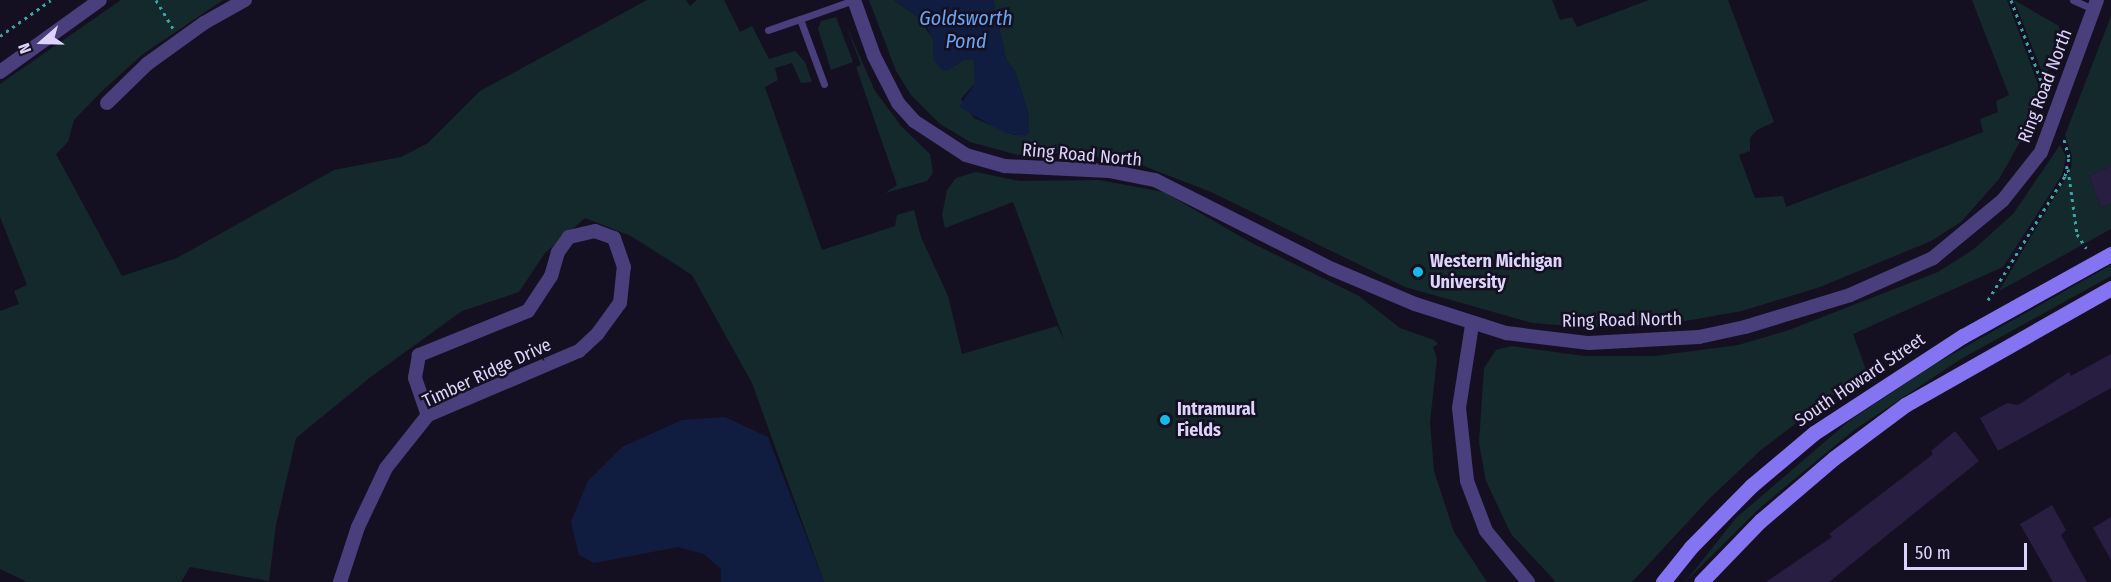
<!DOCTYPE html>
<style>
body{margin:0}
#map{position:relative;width:2111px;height:582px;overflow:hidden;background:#151021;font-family:"Fira Sans Condensed",sans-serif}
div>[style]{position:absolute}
.green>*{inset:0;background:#13292b}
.water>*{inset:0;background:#101d40}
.building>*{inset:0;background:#281e41}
.path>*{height:3px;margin-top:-1.5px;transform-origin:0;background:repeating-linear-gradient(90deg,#3aa4a9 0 3px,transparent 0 7.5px)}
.lane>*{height:7px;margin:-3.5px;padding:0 3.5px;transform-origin:3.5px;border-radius:3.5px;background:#483f7c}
.street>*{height:14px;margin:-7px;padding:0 7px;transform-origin:7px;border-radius:7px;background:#483f7c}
.secondary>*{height:15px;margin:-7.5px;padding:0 7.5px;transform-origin:7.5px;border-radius:7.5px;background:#8574f2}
.dots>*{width:16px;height:16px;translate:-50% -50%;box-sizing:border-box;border:3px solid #151021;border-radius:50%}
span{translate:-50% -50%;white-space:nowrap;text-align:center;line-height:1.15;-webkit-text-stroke:5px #151021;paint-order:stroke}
.street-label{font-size:18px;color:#ddd4fb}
.poi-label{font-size:18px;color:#ddd4fb;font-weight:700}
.left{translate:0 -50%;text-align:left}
.water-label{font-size:20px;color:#6ca5f1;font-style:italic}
.north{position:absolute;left:12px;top:12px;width:60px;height:60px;-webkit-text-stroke:4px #151021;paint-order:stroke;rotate:250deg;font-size:16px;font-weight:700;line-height:24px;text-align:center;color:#ddd4fb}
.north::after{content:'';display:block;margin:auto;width:21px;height:27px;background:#ddd4fb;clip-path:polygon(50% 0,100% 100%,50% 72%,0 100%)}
.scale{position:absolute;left:1904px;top:543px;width:123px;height:27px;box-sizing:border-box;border:3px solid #ddd4fb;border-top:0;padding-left:8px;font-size:18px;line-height:21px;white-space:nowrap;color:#ddd4fb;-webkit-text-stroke:4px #151021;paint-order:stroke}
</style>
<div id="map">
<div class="green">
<i style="clip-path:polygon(121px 0,223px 0,143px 54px,101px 92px,74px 120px,68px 142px,56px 154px,122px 276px,177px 258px,334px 170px,401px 157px,428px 143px,480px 91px,647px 0,686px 0,690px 6px,697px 0,724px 0,740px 32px,752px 26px,769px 59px,795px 51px,805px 62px,812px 82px,801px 83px,792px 63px,775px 68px,778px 80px,765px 87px,822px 250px,895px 226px,897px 215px,914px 210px,921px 237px,948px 296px,962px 354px,1057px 326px,1064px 339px,1013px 202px,945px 228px,942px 215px,947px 190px,956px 178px,976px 172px,1019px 181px,1099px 180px,1164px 192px,1250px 242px,1359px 296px,1400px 328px,1434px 340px,1438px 344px,1433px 347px,1437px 359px,1430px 422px,1434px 471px,1454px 532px,1487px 582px,824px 582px,752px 383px,692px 275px,631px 236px,585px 218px,545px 253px,519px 292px,462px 311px,372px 376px,296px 438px,276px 525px,269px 581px,190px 567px,181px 582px,27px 582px,0 569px,0 311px,19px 304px,14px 291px,27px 285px,0 217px,0 84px)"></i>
<i style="clip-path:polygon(869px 0,894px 0,918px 17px,933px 39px,933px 59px,957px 65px,962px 60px,974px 60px,975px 83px,961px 99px,974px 118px,1014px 135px,1029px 133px,1029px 116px,1016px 74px,1006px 59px,993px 0,1552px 0,1560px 20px,1572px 17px,1577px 27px,1649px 0,1728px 0,1774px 122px,1757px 130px,1750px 138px,1750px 151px,1739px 155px,1755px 198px,1783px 196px,1786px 207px,1983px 132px,1980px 119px,1998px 112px,1996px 101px,2009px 95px,1972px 0,2007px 0,2041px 93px,2032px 121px,1999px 179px,1961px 222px,1931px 241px,1820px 287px,1742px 311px,1674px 323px,1596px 328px,1532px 323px,1405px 287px,1211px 192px,1131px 161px,1060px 153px,1018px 155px,970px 142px,940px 124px,911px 95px,896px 71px)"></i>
<i style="clip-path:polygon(2014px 0,2059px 26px,2061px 45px,2047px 73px,2042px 72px)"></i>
<i style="clip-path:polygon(2111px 16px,2111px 166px,2089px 176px,2101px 208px,2111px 204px,2111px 229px,1999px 291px,2071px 169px,2072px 156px,2065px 135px)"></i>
<i style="clip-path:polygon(836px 17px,853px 62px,831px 70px,818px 29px,821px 21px)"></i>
<i style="clip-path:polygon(846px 25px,875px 91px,902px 127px,930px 154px,933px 173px,927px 181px,885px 193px,897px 185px,856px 67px,861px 65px)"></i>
<i style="clip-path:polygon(2060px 145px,2066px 157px,2062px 175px,2003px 267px,1853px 334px,1866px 370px,1761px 450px,1710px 498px,1632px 582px,1556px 582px,1511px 534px,1486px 481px,1479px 443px,1484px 368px,1496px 350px,1511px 346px,1584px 356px,1655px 356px,1738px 345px,1789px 330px,1938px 272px,1974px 249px,2013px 214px)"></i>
<i style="clip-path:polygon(2111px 265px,2111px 276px,1961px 359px,1854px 430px,1762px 506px,1685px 582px,1736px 518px,1849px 421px,1935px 364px)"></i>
</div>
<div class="water">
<i style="clip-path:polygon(894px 0,993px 0,1006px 59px,1016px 74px,1029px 116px,1029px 133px,1025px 136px,1005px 133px,959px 107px,975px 83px,974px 60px,963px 60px,947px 71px,942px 70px,933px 59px,933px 39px,927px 28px,918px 17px)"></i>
<i style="clip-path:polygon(725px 417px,768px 437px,824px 582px,721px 582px,721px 569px,704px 554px,678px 547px,594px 563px,579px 555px,571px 522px,588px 481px,622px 447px,682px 420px)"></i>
</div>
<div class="building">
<i style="clip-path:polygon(2111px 166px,2111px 204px,2101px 208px,2089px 176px)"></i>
<i style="clip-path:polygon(2111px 354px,2111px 388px,1998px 451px,1980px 418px,2007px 403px,2018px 405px,2069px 372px,2071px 376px)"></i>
<i style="clip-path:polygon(1955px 431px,1979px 461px,1829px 582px,1766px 582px,1832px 537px,1829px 534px,1927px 459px,1933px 454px,1931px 451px)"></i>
<i style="clip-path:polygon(2052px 505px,2066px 530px,2061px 535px,2087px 582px,2053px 582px,2020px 524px)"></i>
<i style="clip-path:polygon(2111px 517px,2111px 560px,2093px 528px)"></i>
</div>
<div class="path">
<i style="left:156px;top:0;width:33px;rotate:59deg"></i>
<i style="left:2011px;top:0;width:100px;rotate:69.6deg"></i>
<i style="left:0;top:36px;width:62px;rotate:-35.2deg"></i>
<i style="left:2068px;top:169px;width:66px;rotate:82.1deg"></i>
<i style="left:2077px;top:234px;width:17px;rotate:57deg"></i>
<i style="left:1988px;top:300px;width:146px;rotate:-58.2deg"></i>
<i style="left:2065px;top:176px;width:19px;rotate:-78deg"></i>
<i style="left:2069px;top:157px;width:22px;rotate:-106deg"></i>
</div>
<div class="lane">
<i style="left:2073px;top:0;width:22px;rotate:24deg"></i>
<i style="left:768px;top:30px;width:34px;rotate:-19deg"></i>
<i style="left:824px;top:84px;width:69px;rotate:-110.3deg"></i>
<i style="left:800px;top:19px;width:57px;rotate:-19.4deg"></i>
</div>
<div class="street">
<i style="left:854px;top:0;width:59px;rotate:70.3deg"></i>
<i style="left:874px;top:56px;width:53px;rotate:62.9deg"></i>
<i style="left:898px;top:103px;width:24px;rotate:48deg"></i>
<i style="left:914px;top:121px;width:62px;rotate:33.2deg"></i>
<i style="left:966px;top:155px;width:41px;rotate:15.8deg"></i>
<i style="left:1005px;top:166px;width:104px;rotate:2.8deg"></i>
<i style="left:1109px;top:171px;width:47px;rotate:11.1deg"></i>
<i style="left:1155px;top:180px;width:198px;rotate:26.7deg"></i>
<i style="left:1332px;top:269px;width:90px;rotate:22.9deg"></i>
<i style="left:1415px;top:304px;width:96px;rotate:17.7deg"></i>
<i style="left:1506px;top:333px;width:84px;rotate:6.9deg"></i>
<i style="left:1589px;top:343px;width:110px;rotate:-3.1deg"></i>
<i style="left:1699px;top:337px;width:47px;rotate:-12.3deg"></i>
<i style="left:1745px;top:327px;width:110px;rotate:-16.9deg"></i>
<i style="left:1850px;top:295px;width:91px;rotate:-24deg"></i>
<i style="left:1933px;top:258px;width:91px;rotate:-39.6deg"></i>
<i style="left:2003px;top:200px;width:61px;rotate:-51.6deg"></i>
<i style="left:2041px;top:152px;width:162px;rotate:-69.8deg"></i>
<i style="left:0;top:72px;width:123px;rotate:-35.8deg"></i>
<i style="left:107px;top:103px;width:56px;rotate:-44.3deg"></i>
<i style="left:147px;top:64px;width:70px;rotate:-35.7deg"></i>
<i style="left:204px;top:23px;width:47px;rotate:-29.3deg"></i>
<i style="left:1472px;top:325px;width:84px;rotate:98.9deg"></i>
<i style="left:1459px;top:408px;width:73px;rotate:83.7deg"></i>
<i style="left:1467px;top:481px;width:53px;rotate:69.2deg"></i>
<i style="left:1486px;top:531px;width:66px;rotate:50.5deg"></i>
<i style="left:340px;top:582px;width:58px;rotate:-71.9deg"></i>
<i style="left:358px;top:527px;width:65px;rotate:-64.6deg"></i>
<i style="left:386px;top:468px;width:68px;rotate:-51.6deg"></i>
<i style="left:428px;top:415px;width:164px;rotate:-23deg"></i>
<i style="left:579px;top:351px;width:26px;rotate:-43deg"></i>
<i style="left:598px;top:333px;width:37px;rotate:-54deg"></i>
<i style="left:620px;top:303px;width:36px;rotate:-84deg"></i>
<i style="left:624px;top:267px;width:31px;rotate:-109deg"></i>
<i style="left:614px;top:238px;width:20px;rotate:-160deg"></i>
<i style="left:595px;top:231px;width:27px;rotate:167deg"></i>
<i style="left:569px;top:237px;width:19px;rotate:126deg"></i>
<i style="left:558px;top:252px;width:25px;rotate:106deg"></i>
<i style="left:551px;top:276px;width:42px;rotate:123.3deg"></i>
<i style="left:528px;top:311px;width:118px;rotate:158deg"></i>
<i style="left:419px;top:355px;width:23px;rotate:100deg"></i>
<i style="left:415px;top:378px;width:39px;rotate:71deg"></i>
</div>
<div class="secondary">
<i style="left:1663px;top:582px;width:45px;rotate:-51.3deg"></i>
<i style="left:1691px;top:547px;width:86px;rotate:-45.5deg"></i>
<i style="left:1751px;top:486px;width:82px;rotate:-40.1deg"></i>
<i style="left:1814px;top:433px;width:178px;rotate:-33.1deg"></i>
<i style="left:1963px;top:336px;width:169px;rotate:-29deg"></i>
<i style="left:1701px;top:582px;width:85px;rotate:-46deg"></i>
<i style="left:1760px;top:521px;width:97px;rotate:-40.4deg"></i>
<i style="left:1834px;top:458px;width:89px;rotate:-36.7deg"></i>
<i style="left:1905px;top:405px;width:237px;rotate:-29.6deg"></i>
</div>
<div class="dots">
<i style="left:1418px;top:272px;background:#15bae6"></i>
<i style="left:1165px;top:420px;background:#15bae6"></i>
</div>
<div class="street-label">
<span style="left:2045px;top:86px;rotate:-69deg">Ring Road North</span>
<span style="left:1082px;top:155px;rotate:5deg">Ring Road North</span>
<span style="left:1622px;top:320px;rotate:-1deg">Ring Road North</span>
<span style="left:487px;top:373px;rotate:-25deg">Timber Ridge Drive</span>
<span style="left:1860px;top:380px;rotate:-34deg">South Howard Street</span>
</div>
<div class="poi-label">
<span class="left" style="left:1430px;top:272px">Western Michigan<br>University</span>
<span class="left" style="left:1177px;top:420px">Intramural<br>Fields</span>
</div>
<div class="water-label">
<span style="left:966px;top:30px">Goldsworth<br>Pond</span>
</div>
<div class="north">N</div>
<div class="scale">50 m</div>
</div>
